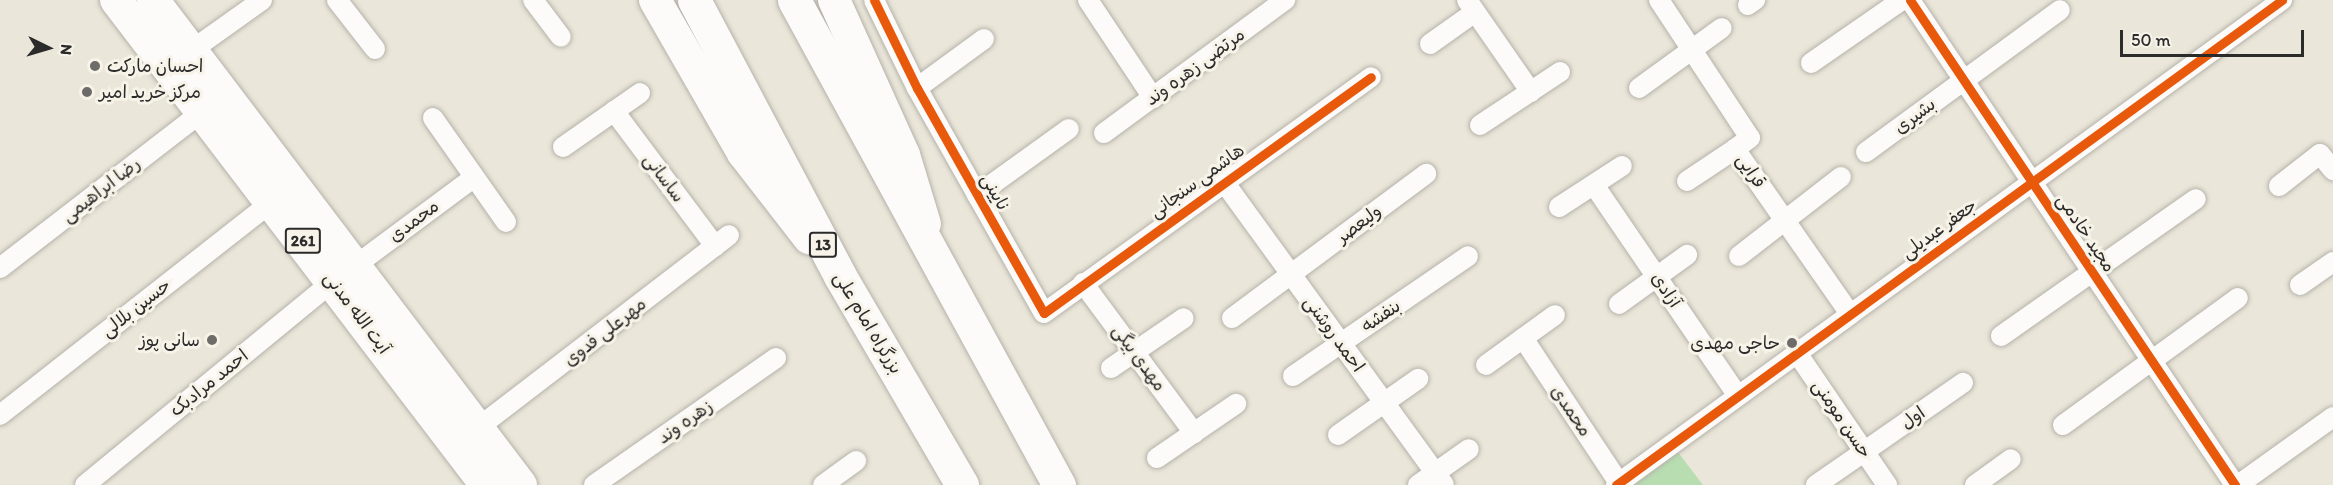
<!DOCTYPE html>
<meta charset="utf-8">
<style>
body{margin:0}
#map{position:relative;width:2333px;height:485px;overflow:hidden;background:#eae6d9;font-family:Itim,"Playpen Sans Arabic",sans-serif}
div>[style]{position:absolute}
.green>*{inset:0;background:#b8ddb1}
.roads{filter:drop-shadow(0 0 2px #b5b2aa) drop-shadow(0 0 2px #b5b2aa)}
.street>*{height:20px;margin:-10px;padding:0 10px;transform-origin:10px;border-radius:10px;background:#fcfbf9}
.primary>*{height:32px;margin:-16px;padding:0 16px;transform-origin:16px;border-radius:16px;background:#fcfbf9}
.highway>*{height:33px;margin:-16.5px;padding:0 16.5px;transform-origin:16.5px;border-radius:16.5px;background:#fcfbf9}
.cycleway>*{height:9px;margin:-4.5px;padding:0 4.5px;transform-origin:4.5px;border-radius:4.5px;background:#e8590c}
.dots>*{width:16px;height:16px;translate:-50% -50%;box-sizing:border-box;border:3px solid #f7f3e8;border-radius:50%}
span{translate:-50% -50%;white-space:nowrap;text-align:center;line-height:1.15;-webkit-text-stroke:6px #f7f3e8;paint-order:stroke}
.shield-label span{padding:2px 4px;background:#f7f3e8;border:2px solid;border-radius:4px;-webkit-text-stroke-width:0}
.shield-label{font-size:16px;color:#2b2b2b;font-weight:700}
.poi-label{font-size:18px;color:#2b2b2b}
.left{translate:0 -50%;text-align:left}
.right{translate:-100% -50%;text-align:right}
.street-label{font-size:18px;color:#2b2b2b}
.north{position:absolute;left:18px;top:18px;width:60px;height:60px;-webkit-text-stroke:4px #f7f3e8;paint-order:stroke;rotate:95deg;font-size:16px;font-weight:700;line-height:24px;text-align:center;color:#2b2b2b}
.north::after{content:'';display:block;margin:auto;width:21px;height:27px;background:#2b2b2b;clip-path:polygon(50% 0,100% 100%,50% 72%,0 100%)}
.scale{position:absolute;left:2120px;top:30px;width:184px;height:27px;box-sizing:border-box;border:3px solid #2b2b2b;border-top:0;padding-left:8px;font-size:18px;line-height:21px;white-space:nowrap;color:#2b2b2b;-webkit-text-stroke:4px #f7f3e8;paint-order:stroke}
</style>
<div id="map">
<div class="green">
<i style="clip-path:polygon(1677px 451px,1703px 485px,1634px 485px)"></i>
</div>
<div class="roads">
<div class="street">
<i style="left:337px;top:0;width:62px;rotate:52.2deg"></i>
<i style="left:533px;top:0;width:46px;rotate:52.9deg"></i>
<i style="left:874px;top:0;width:98px;rotate:64deg"></i>
<i style="left:917px;top:88px;width:258px;rotate:60.6deg"></i>
<i style="left:1044px;top:313px;width:403px;rotate:-35.8deg"></i>
<i style="left:1088px;top:0;width:118px;rotate:56.4deg"></i>
<i style="left:1467px;top:0;width:112px;rotate:55.2deg"></i>
<i style="left:1659px;top:0;width:165px;rotate:56.6deg"></i>
<i style="left:1750px;top:138px;width:19px;rotate:144deg"></i>
<i style="left:1735px;top:149px;width:201px;rotate:55.1deg"></i>
<i style="left:1910px;top:0;width:584px;rotate:56.17deg"></i>
<i style="left:1748px;top:5px;width:9px;rotate:-36deg"></i>
<i style="left:1430px;top:44px;width:55px;rotate:-35.4deg"></i>
<i style="left:192px;top:50px;width:86px;rotate:-35.5deg"></i>
<i style="left:1811px;top:63px;width:111px;rotate:-34.7deg"></i>
<i style="left:917px;top:88px;width:83px;rotate:-36.2deg"></i>
<i style="left:1639px;top:88px;width:102px;rotate:-35.9deg"></i>
<i style="left:614px;top:111px;width:169px;rotate:53.2deg"></i>
<i style="left:433px;top:118px;width:127px;rotate:54.9deg"></i>
<i style="left:1480px;top:125px;width:96px;rotate:-33.5deg"></i>
<i style="left:1104px;top:133px;width:225px;rotate:-36.3deg"></i>
<i style="left:563px;top:147px;width:94px;rotate:-35deg"></i>
<i style="left:1866px;top:152px;width:240px;rotate:-36.2deg"></i>
<i style="left:1687px;top:181px;width:58px;rotate:-33.7deg"></i>
<i style="left:1224px;top:182px;width:374px;rotate:54deg"></i>
<i style="left:1594px;top:185px;width:255px;rotate:55.7deg"></i>
<i style="left:2279px;top:186px;width:52px;rotate:-38deg"></i>
<i style="left:2320px;top:154px;width:21px;rotate:51deg"></i>
<i style="left:977px;top:195px;width:113px;rotate:-35.7deg"></i>
<i style="left:1559px;top:207px;width:75px;rotate:-33.1deg"></i>
<i style="left:1739px;top:256px;width:129px;rotate:-37.8deg"></i>
<i style="left:356px;top:265px;width:146px;rotate:-36.6deg"></i>
<i style="left:0;top:268px;width:255px;rotate:-37.7deg"></i>
<i style="left:1083px;top:283px;width:187px;rotate:53.5deg"></i>
<i style="left:2300px;top:285px;width:40px;rotate:-34.9deg"></i>
<i style="left:1619px;top:304px;width:84px;rotate:-35.8deg"></i>
<i style="left:1232px;top:318px;width:242px;rotate:-36.6deg"></i>
<i style="left:2001px;top:336px;width:238px;rotate:-35.1deg"></i>
<i style="left:1523px;top:338px;width:174px;rotate:56.5deg"></i>
<i style="left:1797px;top:353px;width:160px;rotate:55.7deg"></i>
<i style="left:1486px;top:365px;width:85px;rotate:-35.9deg"></i>
<i style="left:1111px;top:368px;width:88px;rotate:-34.4deg"></i>
<i style="left:1293px;top:376px;width:212px;rotate:-34.4deg"></i>
<i style="left:0;top:415px;width:345px;rotate:-38.1deg"></i>
<i style="left:2063px;top:425px;width:216px;rotate:-36deg"></i>
<i style="left:479px;top:427px;width:315px;rotate:-37.5deg"></i>
<i style="left:1338px;top:435px;width:98px;rotate:-35deg"></i>
<i style="left:1157px;top:458px;width:96px;rotate:-34.4deg"></i>
<i style="left:85px;top:485px;width:321px;rotate:-39.4deg"></i>
<i style="left:594px;top:485px;width:222px;rotate:-34.9deg"></i>
<i style="left:823px;top:485px;width:41px;rotate:-36deg"></i>
<i style="left:1418px;top:485px;width:62px;rotate:-35.2deg"></i>
<i style="left:1616px;top:485px;width:824px;rotate:-36.06deg"></i>
<i style="left:1816px;top:485px;width:179px;rotate:-34.8deg"></i>
<i style="left:1975px;top:485px;width:44px;rotate:-35.8deg"></i>
<i style="left:2238px;top:485px;width:117px;rotate:-35.6deg"></i>
</div>
<div class="primary">
<i style="left:116px;top:0;width:610px;rotate:52.66deg"></i>
<i style="left:153px;top:0;width:609px;rotate:52.81deg"></i>
<i style="left:655px;top:0;width:177px;rotate:60.1deg"></i>
<i style="left:743px;top:153px;width:108px;rotate:52.2deg"></i>
<i style="left:834px;top:0;width:170px;rotate:65.7deg"></i>
<i style="left:904px;top:155px;width:72px;rotate:73.1deg"></i>
</div>
<div class="highway">
<i style="left:694px;top:0;width:312px;rotate:62.1deg"></i>
<i style="left:840px;top:276px;width:242px;rotate:59.7deg"></i>
<i style="left:794px;top:0;width:553px;rotate:61.35deg"></i>
</div>
</div>
<div class="cycleway">
<i style="left:874px;top:0;width:98px;rotate:64deg"></i>
<i style="left:917px;top:88px;width:258px;rotate:60.6deg"></i>
<i style="left:1044px;top:313px;width:403px;rotate:-35.8deg"></i>
<i style="left:1910px;top:0;width:584px;rotate:56.17deg"></i>
<i style="left:1616px;top:485px;width:824px;rotate:-36.06deg"></i>
</div>
<div class="dots">
<i style="left:95px;top:66px;background:#6e6c68"></i>
<i style="left:87px;top:92px;background:#6e6c68"></i>
<i style="left:212px;top:340px;background:#6e6c68"></i>
<i style="left:1792px;top:343px;background:#6e6c68"></i>
</div>
<div class="shield-label">
<span style="left:303px;top:241px">261</span>
<span style="left:823px;top:245px">13</span>
</div>
<div class="poi-label">
<span class="left" style="left:107px;top:66px">احسان مارکت</span>
<span class="left" style="left:99px;top:92px">مرکز خرید امیر</span>
<span class="right" style="left:200px;top:340px">سانی پوز</span>
<span class="right" style="left:1780px;top:343px">حاجی مهدی</span>
</div>
<div class="street-label">
<span style="left:1195px;top:67px;rotate:-36deg">مرتضی زهره وند</span>
<span style="left:1915px;top:116px;rotate:-37deg">بشیری</span>
<span style="left:1751px;top:171px;rotate:56deg">قرایی</span>
<span style="left:664px;top:178px;rotate:53deg">ساسانی</span>
<span style="left:1197px;top:181px;rotate:-36deg">هاشمی سنجانی</span>
<span style="left:101px;top:190px;rotate:-38deg">رضا ابراهیمی</span>
<span style="left:995px;top:192px;rotate:61deg">نایینی</span>
<span style="left:414px;top:221px;rotate:-37deg">محمدی</span>
<span style="left:1359px;top:224px;rotate:-37deg">ولیعصر</span>
<span style="left:1939px;top:229px;rotate:-36deg">جعفر عبدیلی</span>
<span style="left:2086px;top:233px;rotate:56deg">مجید خادمی</span>
<span style="left:1666px;top:290px;rotate:56deg">آزادی</span>
<span style="left:136px;top:308px;rotate:-38deg">حسین بلالی</span>
<span style="left:357px;top:313px;rotate:53deg">آیت الله مدنی</span>
<span style="left:1381px;top:316px;rotate:-34deg">بنفشه</span>
<span style="left:868px;top:323px;rotate:59deg">بزرگراه امام علی</span>
<span style="left:605px;top:332px;rotate:-38deg">مهرعلی فدوی</span>
<span style="left:1334px;top:334px;rotate:54deg">احمد روشنی</span>
<span style="left:1139px;top:358px;rotate:54deg">مهدی بیگی</span>
<span style="left:209px;top:383px;rotate:-39deg">احمد مرادبک</span>
<span style="left:1571px;top:411px;rotate:56deg">محمدی</span>
<span style="left:1913px;top:418px;rotate:-35deg">اول</span>
<span style="left:1842px;top:419px;rotate:56deg">حسن مومنی</span>
<span style="left:685px;top:422px;rotate:-35deg">زهره وند</span>
</div>
<div class="north">N</div>
<div class="scale">50 m</div>
</div>
